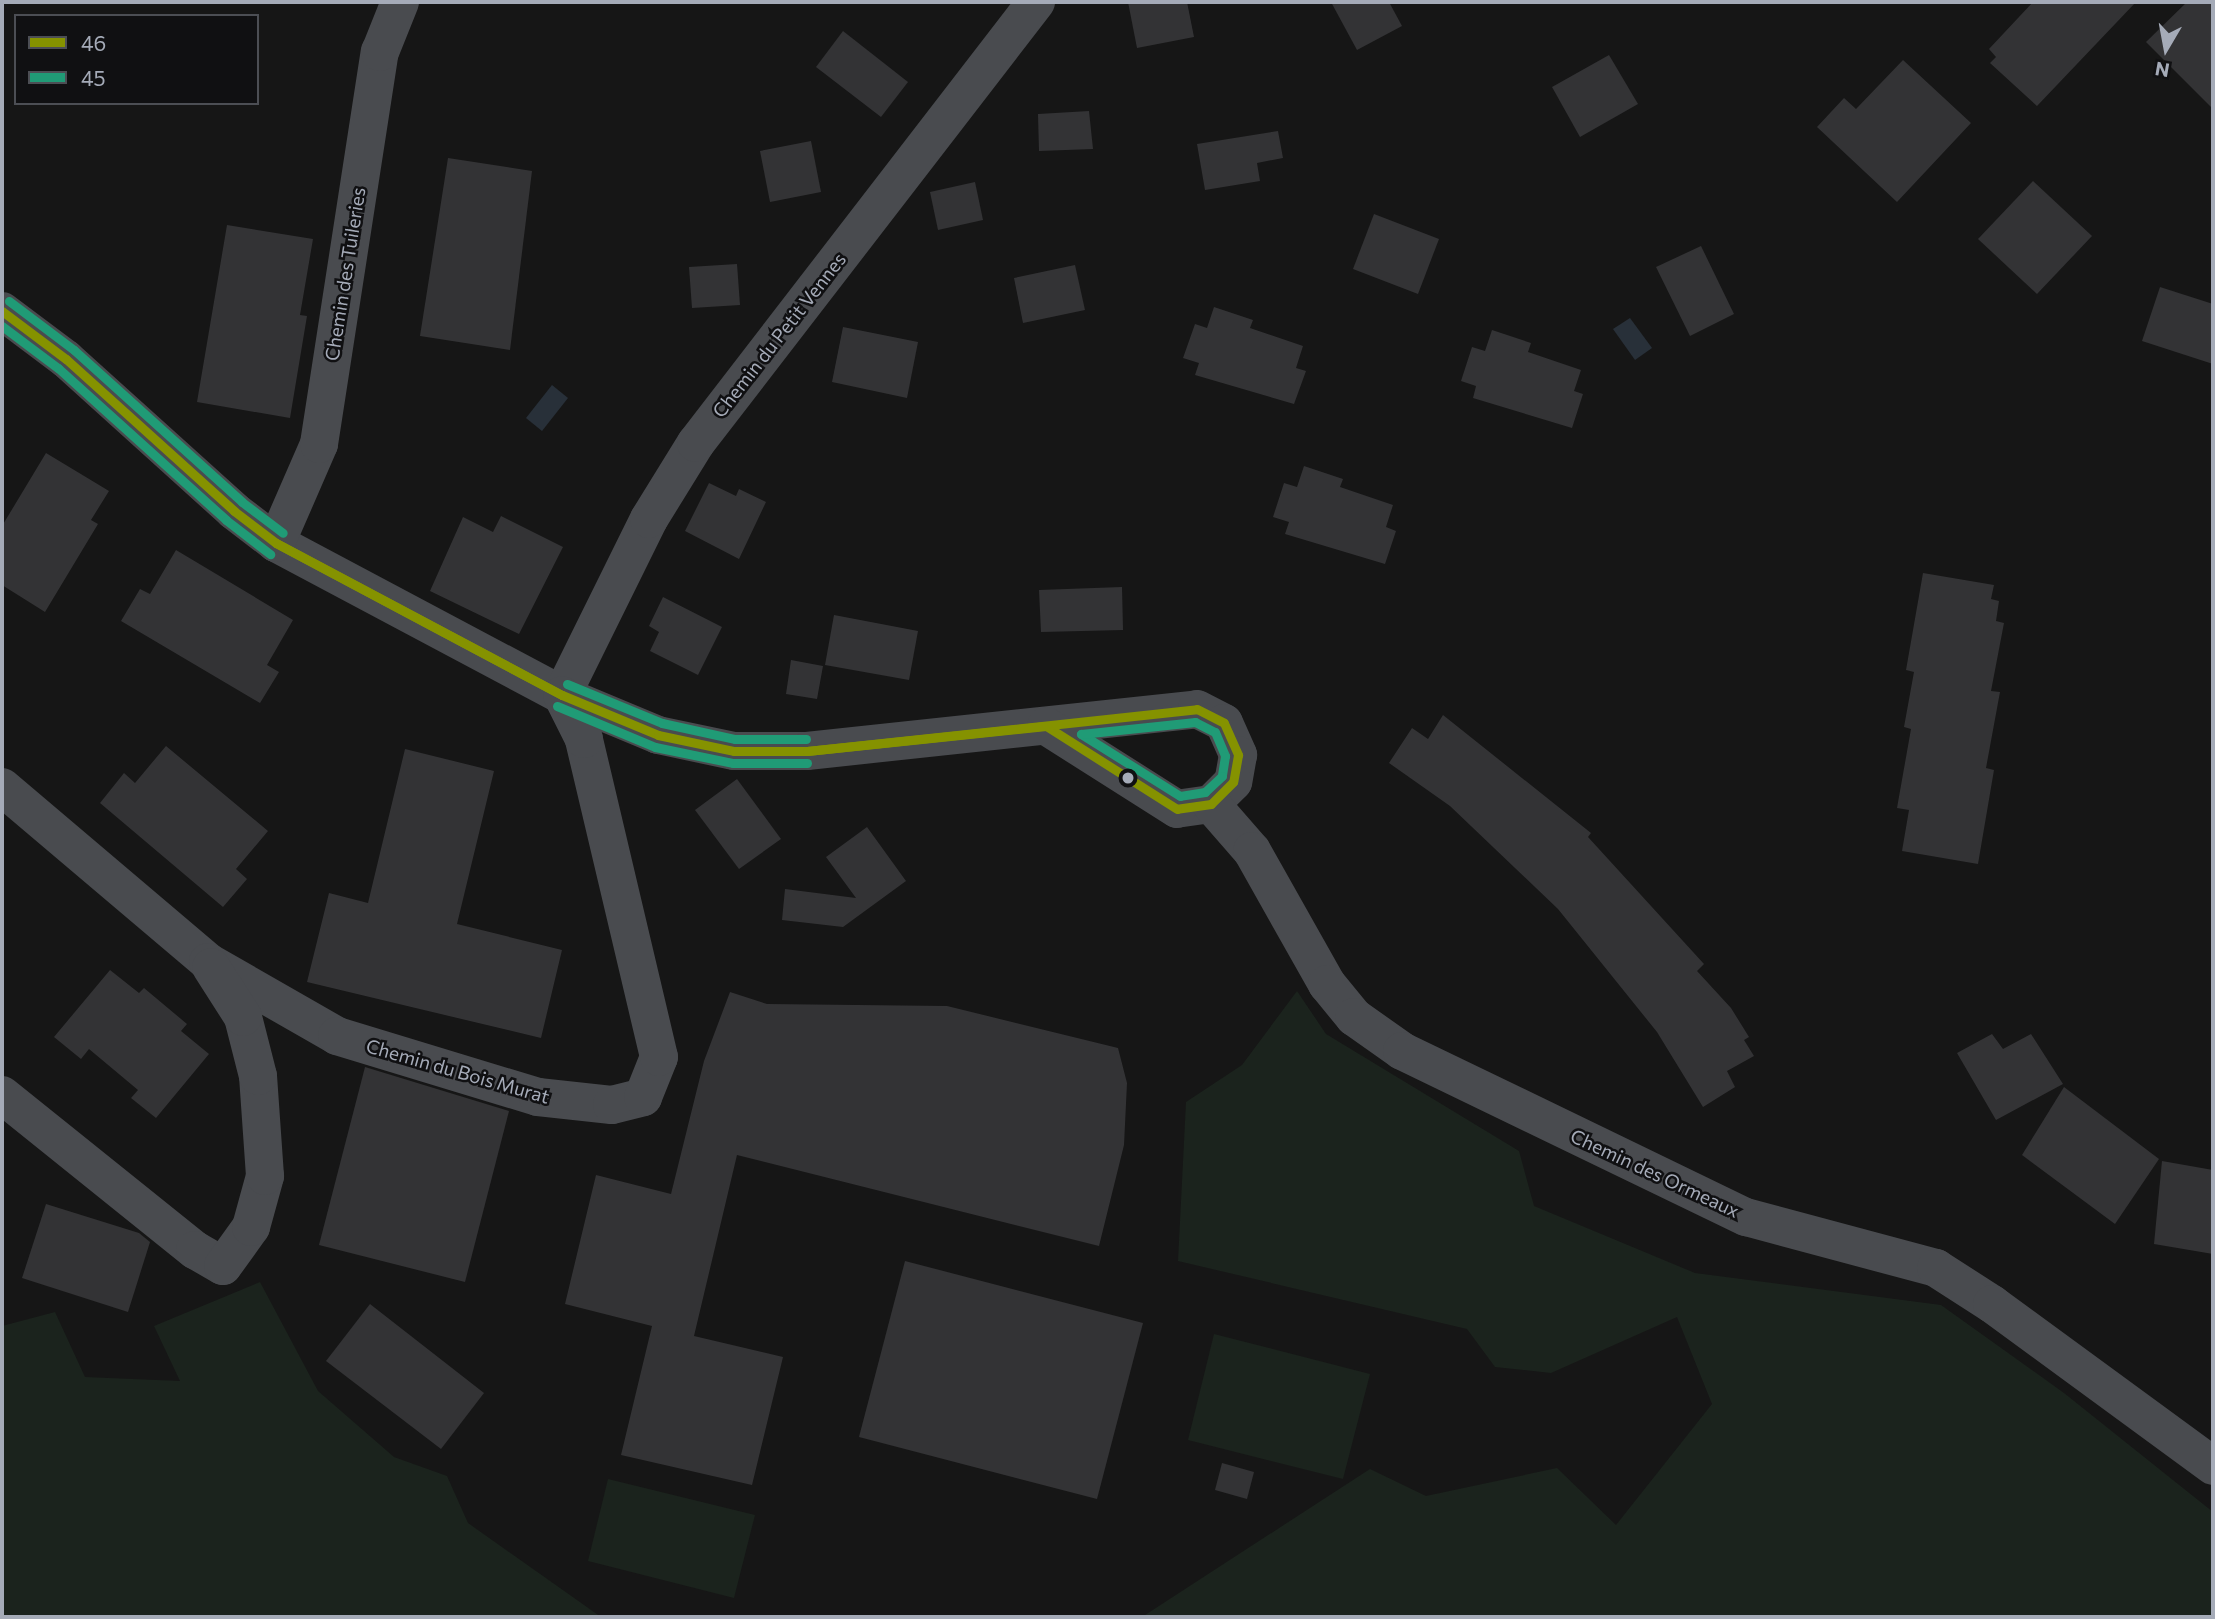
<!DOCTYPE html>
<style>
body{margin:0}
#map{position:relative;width:2215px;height:1619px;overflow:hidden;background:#161616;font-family:Commissioner,sans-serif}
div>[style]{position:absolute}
.green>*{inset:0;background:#1b231d}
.water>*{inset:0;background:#283039}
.building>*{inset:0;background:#333335}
.minor>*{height:38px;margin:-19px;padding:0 19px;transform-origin:19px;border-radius:19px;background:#494b4f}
.bus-1>*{height:9px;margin:-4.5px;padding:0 4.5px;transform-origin:4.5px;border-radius:4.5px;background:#859200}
.bus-2>*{height:9px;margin:-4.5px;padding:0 4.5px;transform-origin:4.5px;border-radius:4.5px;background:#209b76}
.dots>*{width:19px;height:19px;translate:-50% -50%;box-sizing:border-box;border:4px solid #101012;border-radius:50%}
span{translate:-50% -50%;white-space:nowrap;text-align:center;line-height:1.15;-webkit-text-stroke:5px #101012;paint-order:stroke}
.street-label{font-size:19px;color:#a5abb8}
.frame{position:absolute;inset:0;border:4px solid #a5abb8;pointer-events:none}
.legend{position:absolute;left:14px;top:14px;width:245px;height:91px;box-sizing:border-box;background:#101012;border:2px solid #4c4e54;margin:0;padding:9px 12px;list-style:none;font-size:21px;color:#a5abb8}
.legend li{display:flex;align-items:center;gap:14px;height:35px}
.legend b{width:35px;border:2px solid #4c4e54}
.north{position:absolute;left:2131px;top:14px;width:70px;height:70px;-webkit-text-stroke:5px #101012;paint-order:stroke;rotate:190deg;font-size:19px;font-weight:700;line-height:28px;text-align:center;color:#a5abb8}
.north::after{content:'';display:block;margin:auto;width:24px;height:32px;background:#a5abb8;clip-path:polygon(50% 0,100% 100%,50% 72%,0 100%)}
</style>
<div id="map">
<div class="green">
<i style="clip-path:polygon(1297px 991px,1326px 1034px,1519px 1151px,1534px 1206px,1695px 1273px,1941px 1305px,2064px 1393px,2213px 1512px,2213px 1617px,1142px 1617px,1370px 1469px,1426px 1496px,1557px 1468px,1616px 1525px,1712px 1404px,1677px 1317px,1551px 1373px,1495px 1367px,1467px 1329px,1178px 1261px,1186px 1102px,1242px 1065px)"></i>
<i style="clip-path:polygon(260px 1282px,318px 1391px,394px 1457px,447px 1476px,468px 1523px,601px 1617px,2px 1617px,2px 1326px,55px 1312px,85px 1377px,180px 1381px,154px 1326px)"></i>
<i style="clip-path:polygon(1214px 1334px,1370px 1374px,1343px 1479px,1188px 1440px)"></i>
<i style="clip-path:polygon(608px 1479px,755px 1515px,734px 1598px,588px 1561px)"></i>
</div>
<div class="water">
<i style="clip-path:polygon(1630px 318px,1652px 348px,1635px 360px,1613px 329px)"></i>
<i style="clip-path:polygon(552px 385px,568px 398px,542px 431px,526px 418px)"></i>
</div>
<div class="building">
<i style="clip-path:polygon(1128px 2px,1187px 2px,1194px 37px,1137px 48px)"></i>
<i style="clip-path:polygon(1331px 2px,1389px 2px,1402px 26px,1357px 50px)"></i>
<i style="clip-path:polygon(2033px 2px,2136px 2px,2037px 106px,1990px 63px,1996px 57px,1989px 49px)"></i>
<i style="clip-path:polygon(2187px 2px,2213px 2px,2213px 109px,2146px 42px)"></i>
<i style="clip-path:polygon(843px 31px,908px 82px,881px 117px,816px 67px)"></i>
<i style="clip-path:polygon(1609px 55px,1638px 104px,1580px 137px,1552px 87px)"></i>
<i style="clip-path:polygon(1903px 60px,1971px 123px,1897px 202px,1817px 127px,1844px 98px,1856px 109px)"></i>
<i style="clip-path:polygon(1089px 111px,1093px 149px,1039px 151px,1038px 114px)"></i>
<i style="clip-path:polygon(1278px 131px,1283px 158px,1257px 163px,1260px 181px,1205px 190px,1197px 144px)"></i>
<i style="clip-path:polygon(811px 141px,821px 192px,770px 202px,760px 151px)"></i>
<i style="clip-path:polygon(448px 158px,532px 171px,510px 350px,420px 336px)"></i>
<i style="clip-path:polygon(2033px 181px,2092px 236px,2037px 294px,1978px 239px)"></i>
<i style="clip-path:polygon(975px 182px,983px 220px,938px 230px,930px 192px)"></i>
<i style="clip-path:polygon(1374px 214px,1439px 239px,1418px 294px,1353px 269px)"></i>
<i style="clip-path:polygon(227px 225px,313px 239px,300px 315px,307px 316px,290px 418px,197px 402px)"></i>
<i style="clip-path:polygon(1701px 246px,1734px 314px,1690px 336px,1656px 267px)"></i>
<i style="clip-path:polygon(737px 264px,740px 305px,692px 308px,689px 267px)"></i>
<i style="clip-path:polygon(1075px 265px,1085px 310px,1023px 323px,1014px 278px)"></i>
<i style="clip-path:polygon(2160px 287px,2213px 304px,2213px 364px,2142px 341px)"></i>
<i style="clip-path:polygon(1214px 307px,1253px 320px,1250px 328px,1303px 346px,1296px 368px,1306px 371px,1294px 404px,1195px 375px,1199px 363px,1183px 358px,1195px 324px,1207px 328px)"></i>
<i style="clip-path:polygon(843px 327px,918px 342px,907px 398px,832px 382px)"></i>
<i style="clip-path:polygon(1492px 330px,1531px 343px,1528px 352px,1581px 370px,1574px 391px,1583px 394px,1572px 428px,1473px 398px,1476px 386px,1461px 381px,1472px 347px,1485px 351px)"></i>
<i style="clip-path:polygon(46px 453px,109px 491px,91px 520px,98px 524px,45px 612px,2px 585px,2px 526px)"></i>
<i style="clip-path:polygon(1304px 466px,1343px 479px,1340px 487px,1393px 505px,1386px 527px,1396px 531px,1385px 564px,1285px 534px,1289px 522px,1273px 517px,1284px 483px,1297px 487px)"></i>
<i style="clip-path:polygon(709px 483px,736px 496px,739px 489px,766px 502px,739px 559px,685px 531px)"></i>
<i style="clip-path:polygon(501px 516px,563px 547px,519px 634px,430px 591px,463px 517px,493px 532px)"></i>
<i style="clip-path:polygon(176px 550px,293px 620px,267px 665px,279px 672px,260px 703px,121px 621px,140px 589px,150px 594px)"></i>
<i style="clip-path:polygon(1923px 573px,1994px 585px,1991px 599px,1999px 601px,1996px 621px,2004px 623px,1991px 691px,2000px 692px,1986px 768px,1994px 770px,1978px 864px,1902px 851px,1909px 810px,1897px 808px,1911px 729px,1904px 727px,1914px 672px,1906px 670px)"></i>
<i style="clip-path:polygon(1122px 587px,1123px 630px,1041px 632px,1039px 590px)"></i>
<i style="clip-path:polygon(663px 597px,722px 627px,698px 675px,650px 651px,659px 632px,649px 626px)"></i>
<i style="clip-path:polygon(834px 615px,918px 631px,909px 680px,825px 665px)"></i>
<i style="clip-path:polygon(791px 660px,823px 666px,817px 699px,786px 694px)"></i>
<i style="clip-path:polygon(1443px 715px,1591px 833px,1588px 837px,1704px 964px,1697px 971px,1731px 1008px,1749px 1037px,1744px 1040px,1754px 1056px,1727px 1071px,1735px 1087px,1703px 1107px,1657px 1032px,1558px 909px,1450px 806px,1389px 763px,1412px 728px,1428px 739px)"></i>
<i style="clip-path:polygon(166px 746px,268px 831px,236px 869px,247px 879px,223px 907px,100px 803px,124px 773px,135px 783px)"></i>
<i style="clip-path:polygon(405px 749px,494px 771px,457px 924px,562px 950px,541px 1038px,307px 982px,329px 893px,368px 903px)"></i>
<i style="clip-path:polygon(737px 779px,781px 839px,739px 869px,695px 810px)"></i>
<i style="clip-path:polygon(867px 827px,906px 881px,843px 927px,782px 920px,785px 889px,856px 898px,826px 857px)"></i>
<i style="clip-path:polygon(110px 970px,139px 993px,144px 988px,187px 1024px,181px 1031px,209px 1054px,156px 1118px,131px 1098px,138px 1090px,89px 1049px,81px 1059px,54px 1037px)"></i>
<i style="clip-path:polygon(730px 992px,767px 1004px,947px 1006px,1118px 1048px,1127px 1083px,1124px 1145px,1099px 1246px,737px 1155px,694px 1336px,783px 1357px,752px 1485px,621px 1455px,652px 1326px,565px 1304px,596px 1175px,671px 1194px,704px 1061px)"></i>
<i style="clip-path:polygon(1992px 1034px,2003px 1049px,2031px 1034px,2063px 1084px,1996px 1120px,1957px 1053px)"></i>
<i style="clip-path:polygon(365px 1067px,509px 1111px,465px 1282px,319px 1245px)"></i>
<i style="clip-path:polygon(2064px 1087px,2159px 1159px,2115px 1224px,2022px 1155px)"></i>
<i style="clip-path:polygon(2162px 1161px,2213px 1170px,2213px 1254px,2154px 1244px)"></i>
<i style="clip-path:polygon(46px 1204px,139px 1233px,150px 1242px,128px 1312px,22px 1278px)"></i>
<i style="clip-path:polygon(905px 1261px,1143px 1323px,1097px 1499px,859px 1437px)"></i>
<i style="clip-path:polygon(370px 1304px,484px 1393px,441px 1449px,326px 1361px)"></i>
<i style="clip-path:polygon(1222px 1463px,1254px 1472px,1247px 1499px,1215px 1490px)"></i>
</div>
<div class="minor">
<i style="left:2px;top:311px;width:80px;rotate:36.9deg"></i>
<i style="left:66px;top:359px;width:227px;rotate:42.1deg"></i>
<i style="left:234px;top:511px;width:53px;rotate:37.3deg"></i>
<i style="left:276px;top:543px;width:324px;rotate:28deg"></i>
<i style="left:562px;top:695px;width:104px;rotate:22.6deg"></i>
<i style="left:658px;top:735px;width:78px;rotate:11.9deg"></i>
<i style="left:734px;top:751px;width:73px"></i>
<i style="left:807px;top:751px;width:392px;rotate:-6.1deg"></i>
<i style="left:1197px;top:709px;width:30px;rotate:27deg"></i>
<i style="left:1224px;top:723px;width:35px;rotate:66deg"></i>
<i style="left:1238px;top:755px;width:27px;rotate:100deg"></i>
<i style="left:1233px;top:782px;width:31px;rotate:135deg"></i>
<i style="left:1211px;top:804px;width:34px;rotate:172deg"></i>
<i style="left:1177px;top:809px;width:155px;rotate:-147.6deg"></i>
<i style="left:276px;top:543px;width:108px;rotate:-66.5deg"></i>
<i style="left:319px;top:444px;width:397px;rotate:-81.2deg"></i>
<i style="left:380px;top:52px;width:54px;rotate:-68.2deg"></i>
<i style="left:562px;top:695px;width:196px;rotate:-63.7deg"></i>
<i style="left:649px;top:519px;width:89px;rotate:-58.3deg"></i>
<i style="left:696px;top:443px;width:557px;rotate:-52.37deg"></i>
<i style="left:2px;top:787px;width:270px;rotate:40.3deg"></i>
<i style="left:208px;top:962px;width:149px;rotate:29.8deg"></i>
<i style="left:337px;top:1036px;width:210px;rotate:16.9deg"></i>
<i style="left:538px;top:1097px;width:74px;rotate:6.2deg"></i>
<i style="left:612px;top:1105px;width:32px;rotate:-14deg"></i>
<i style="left:643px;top:1097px;width:43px;rotate:-68.2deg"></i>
<i style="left:659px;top:1057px;width:327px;rotate:-103.3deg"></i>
<i style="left:584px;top:739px;width:49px;rotate:-116.6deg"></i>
<i style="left:1211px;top:804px;width:62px;rotate:48.9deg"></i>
<i style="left:1252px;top:851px;width:153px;rotate:60.6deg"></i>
<i style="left:1327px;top:984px;width:43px;rotate:50.7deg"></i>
<i style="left:1354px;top:1017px;width:59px;rotate:35.3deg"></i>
<i style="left:1402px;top:1051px;width:382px;rotate:25.8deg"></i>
<i style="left:1746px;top:1217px;width:197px;rotate:15deg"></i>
<i style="left:1936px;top:1268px;width:67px;rotate:32.7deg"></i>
<i style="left:1992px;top:1304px;width:274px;rotate:36.2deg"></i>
<i style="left:2px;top:1095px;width:248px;rotate:38.8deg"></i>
<i style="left:195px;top:1250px;width:32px;rotate:30deg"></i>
<i style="left:223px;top:1266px;width:48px;rotate:-54.3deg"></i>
<i style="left:251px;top:1227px;width:53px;rotate:-74.6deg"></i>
<i style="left:265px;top:1176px;width:100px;rotate:-94deg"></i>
<i style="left:258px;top:1076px;width:61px;rotate:-104.3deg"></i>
<i style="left:243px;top:1017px;width:59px;rotate:-122.6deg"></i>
</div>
<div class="bus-1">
<i style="left:2px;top:311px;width:80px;rotate:36.9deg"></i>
<i style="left:66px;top:359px;width:227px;rotate:42.1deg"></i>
<i style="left:234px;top:511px;width:53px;rotate:37.3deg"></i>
<i style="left:276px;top:543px;width:324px;rotate:28deg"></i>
<i style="left:276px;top:543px;width:324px;rotate:28deg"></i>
<i style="left:562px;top:695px;width:104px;rotate:22.6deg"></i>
<i style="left:658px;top:735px;width:78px;rotate:11.9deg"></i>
<i style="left:734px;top:751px;width:73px"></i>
<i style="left:1197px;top:709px;width:30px;rotate:27deg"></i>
<i style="left:1224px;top:723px;width:35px;rotate:66deg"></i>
<i style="left:1238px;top:755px;width:27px;rotate:100deg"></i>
<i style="left:1233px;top:782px;width:31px;rotate:135deg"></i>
<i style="left:1211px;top:804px;width:34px;rotate:172deg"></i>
<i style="left:1177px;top:809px;width:155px;rotate:-147.6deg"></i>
<i style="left:1046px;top:726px;width:240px;rotate:174deg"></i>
<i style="left:807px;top:751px;width:392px;rotate:-6.1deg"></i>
</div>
<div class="bus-2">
<i style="left:9px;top:301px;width:81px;rotate:37deg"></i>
<i style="left:74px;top:350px;width:227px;rotate:42.1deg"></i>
<i style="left:242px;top:502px;width:51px;rotate:37.1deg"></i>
<i style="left:2px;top:326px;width:70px;rotate:36.9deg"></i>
<i style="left:58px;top:368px;width:227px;rotate:42.1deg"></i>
<i style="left:226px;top:520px;width:56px;rotate:37.7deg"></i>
<i style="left:567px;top:684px;width:103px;rotate:22.3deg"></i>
<i style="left:662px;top:723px;width:75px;rotate:12.4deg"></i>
<i style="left:735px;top:739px;width:71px"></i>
<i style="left:557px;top:706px;width:106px;rotate:22.7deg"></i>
<i style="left:655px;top:747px;width:80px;rotate:11.6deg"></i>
<i style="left:733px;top:763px;width:74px"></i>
<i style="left:1195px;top:722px;width:22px;rotate:27deg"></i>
<i style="left:1215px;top:732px;width:26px;rotate:67deg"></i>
<i style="left:1225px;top:756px;width:20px;rotate:99deg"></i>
<i style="left:1222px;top:776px;width:23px;rotate:137deg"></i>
<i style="left:1205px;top:792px;width:25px;rotate:171deg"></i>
<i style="left:1180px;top:796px;width:117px;rotate:-147.9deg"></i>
<i style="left:1081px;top:734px;width:115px;rotate:-6deg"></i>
</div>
<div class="dots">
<i style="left:1128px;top:778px;background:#a5abb8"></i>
</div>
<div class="street-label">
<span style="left:345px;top:274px;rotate:-81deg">Chemin des Tuileries</span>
<span style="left:779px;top:335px;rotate:-52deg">Chemin du Petit Vennes</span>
<span style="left:458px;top:1071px;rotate:16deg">Chemin du Bois Murat</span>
<span style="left:1655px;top:1173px;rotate:25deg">Chemin des Ormeaux</span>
</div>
<div class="frame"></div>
<ul class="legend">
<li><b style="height:9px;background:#859200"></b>46</li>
<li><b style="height:9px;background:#209b76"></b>45</li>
</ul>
<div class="north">N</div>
</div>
